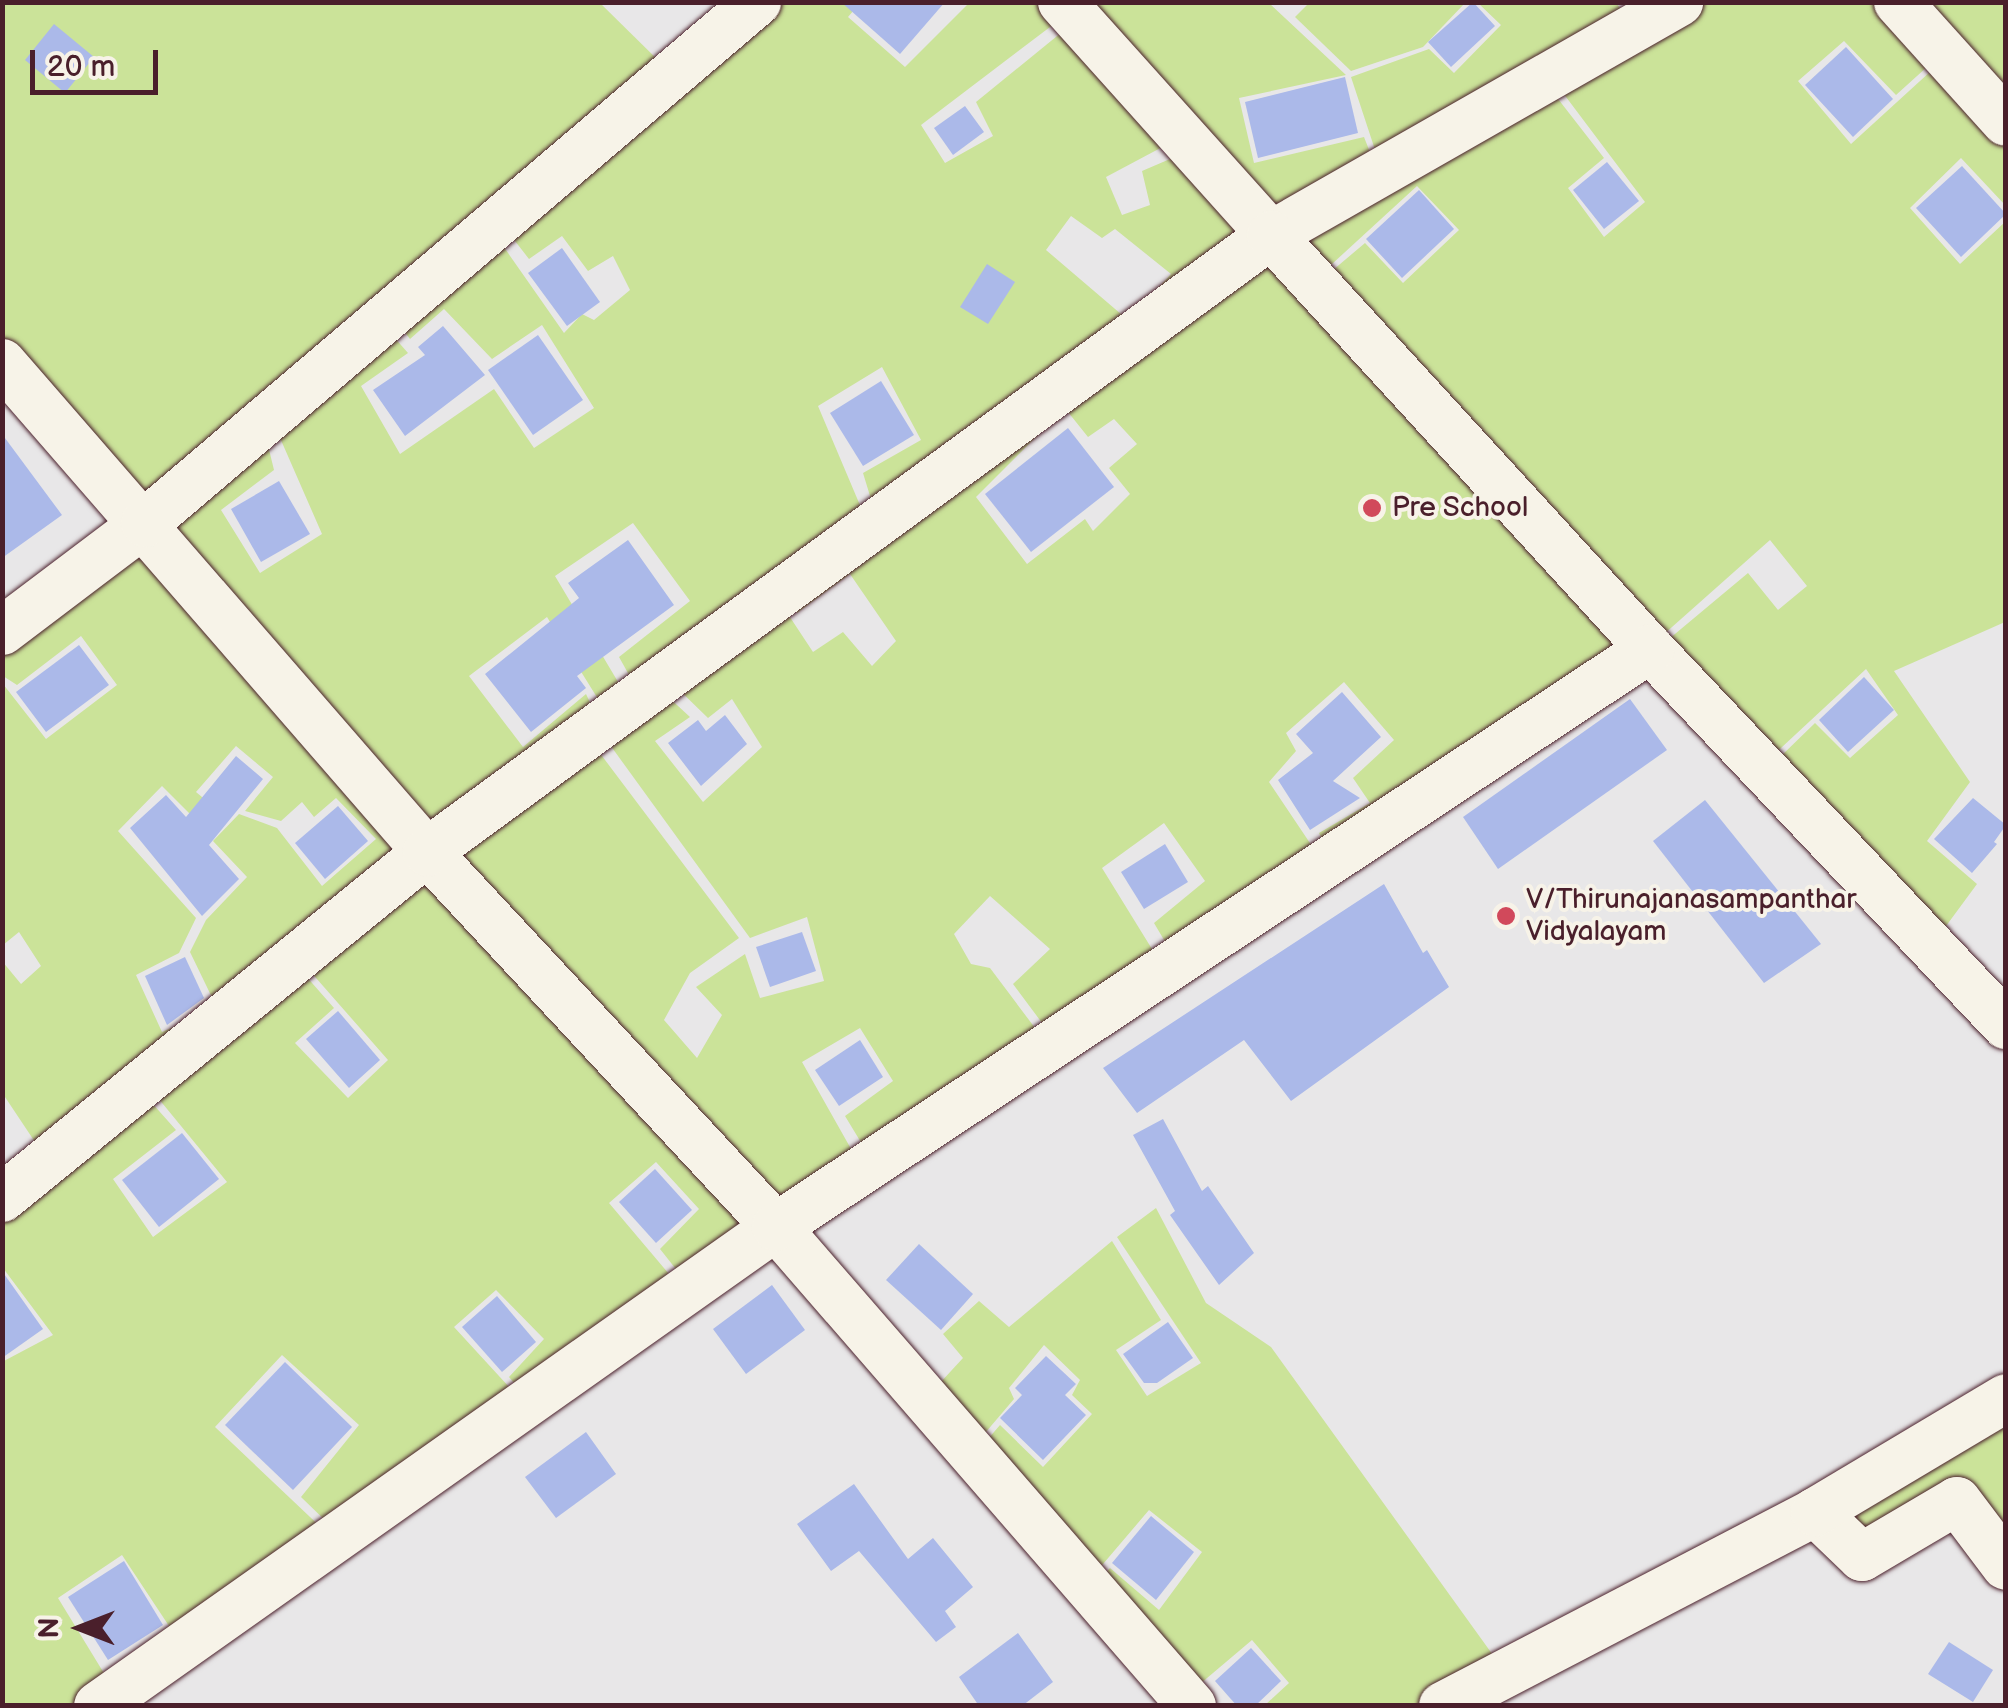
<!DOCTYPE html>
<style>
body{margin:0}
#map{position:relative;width:2008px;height:1708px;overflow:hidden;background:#e8e7e8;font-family:"Balsamiq Sans",sans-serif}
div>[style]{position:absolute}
.green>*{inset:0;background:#cbe399}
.building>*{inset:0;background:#abb9e9}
.roads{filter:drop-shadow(0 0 2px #4a1f2b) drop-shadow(0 0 2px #4a1f2b)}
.minor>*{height:48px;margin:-24px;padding:0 24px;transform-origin:24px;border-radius:24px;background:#f7f3e8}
.dots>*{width:28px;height:28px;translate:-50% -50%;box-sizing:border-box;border:5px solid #f7f3e8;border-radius:50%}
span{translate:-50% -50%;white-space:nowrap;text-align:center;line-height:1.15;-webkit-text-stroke:8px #f7f3e8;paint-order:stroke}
.poi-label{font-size:28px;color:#4a1f2b}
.left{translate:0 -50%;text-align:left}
.frame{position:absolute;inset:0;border:5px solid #4a1f2b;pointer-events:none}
.north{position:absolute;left:30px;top:1578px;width:100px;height:100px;-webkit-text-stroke:8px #f7f3e8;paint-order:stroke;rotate:270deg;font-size:28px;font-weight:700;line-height:40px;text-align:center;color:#4a1f2b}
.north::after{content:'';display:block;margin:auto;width:35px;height:45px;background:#4a1f2b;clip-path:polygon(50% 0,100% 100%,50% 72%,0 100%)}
.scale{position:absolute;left:30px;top:50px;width:128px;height:45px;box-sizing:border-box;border:5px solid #4a1f2b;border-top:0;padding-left:12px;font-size:30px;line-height:35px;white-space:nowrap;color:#4a1f2b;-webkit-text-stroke:8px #f7f3e8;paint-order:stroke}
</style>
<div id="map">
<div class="green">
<i style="clip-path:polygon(1310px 2px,1465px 2px,1465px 3px,1423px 47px,1351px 71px,1295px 17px)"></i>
<i style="clip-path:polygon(2px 3px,600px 3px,664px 66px,146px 508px,3px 353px)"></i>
<i style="clip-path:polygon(772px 3px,860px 3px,848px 17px,905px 67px,969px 3px,1037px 3px,1054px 24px,921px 125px,945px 163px,993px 136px,976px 102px,1062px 32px,1168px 144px,1106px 177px,1122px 215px,1150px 205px,1142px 171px,1184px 153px,1255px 237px,1134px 314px,1171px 274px,1115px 229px,1102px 238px,1071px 216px,1046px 250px,1135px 326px,874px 509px,863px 473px,921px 440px,882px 367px,818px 406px,865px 517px,638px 691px,619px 657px,690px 601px,633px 523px,555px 576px,627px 697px,603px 707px,547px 617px,469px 676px,523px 747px,586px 694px,596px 715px,431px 835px,159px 525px,265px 433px,274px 470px,221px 510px,260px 573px,322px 534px,277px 431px,386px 328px,408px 353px,361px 386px,400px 454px,494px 389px,534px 448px,594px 408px,542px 325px,492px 359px,444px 309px,410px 339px,396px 321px,494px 233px,564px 333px,582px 314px,594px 320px,630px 290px,613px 256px,588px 271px,562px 236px,529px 259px,504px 227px)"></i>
<i style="clip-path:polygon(1074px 3px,1269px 3px,1346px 75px,1239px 98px,1254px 163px,1364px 137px,1377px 170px,1271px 227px)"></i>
<i style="clip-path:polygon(1478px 3px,1616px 3px,1632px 22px,1381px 168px,1351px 77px,1429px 49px,1454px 73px,1501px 25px)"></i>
<i style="clip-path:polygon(1691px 3px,1890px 3px,1938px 57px,1896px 95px,1844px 41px,1798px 81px,1851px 144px,1943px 60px,2006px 132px,2005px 205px,1961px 158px,1910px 208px,1960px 264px,2006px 221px,2005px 622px,1894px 671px,1970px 782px,1927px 841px,1977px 884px,1935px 941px,1773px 764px,1815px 723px,1850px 758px,1898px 715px,1866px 669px,1768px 760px,1657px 649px,1748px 573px,1778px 610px,1807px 586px,1770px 540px,1654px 643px,1320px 281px,1365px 243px,1403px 283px,1459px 230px,1417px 186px,1320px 275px,1278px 236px,1548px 86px,1604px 158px,1568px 188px,1604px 237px,1645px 202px,1554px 81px)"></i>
<i style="clip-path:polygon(1907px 3px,2005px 3px,2005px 92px)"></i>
<i style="clip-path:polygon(1271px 251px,1635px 649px,1327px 849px,1319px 833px,1370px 803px,1353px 778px,1394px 740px,1344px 682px,1286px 733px,1296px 751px,1269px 782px,1320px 858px,1170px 950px,1154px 923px,1205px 881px,1164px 823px,1102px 868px,1160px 962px,1051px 1035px,1013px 984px,1050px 949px,990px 896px,954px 934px,971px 964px,990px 968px,1041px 1036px,865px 1149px,845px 1116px,893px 1081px,860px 1028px,802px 1062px,859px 1163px,774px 1216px,446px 852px,596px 748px,739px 938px,690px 973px,664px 1020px,697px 1058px,722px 1015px,696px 987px,745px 954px,760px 998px,824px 981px,807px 917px,750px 938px,605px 738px,664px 693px,690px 717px,655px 741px,703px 802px,762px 747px,732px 699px,708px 718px,672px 683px,780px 602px,813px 652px,843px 632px,872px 666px,896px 641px,850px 574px,797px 613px,790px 594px,1059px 414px,976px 497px,1027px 564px,1085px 519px,1093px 531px,1130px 494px,1109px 468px,1137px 444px,1114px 419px,1088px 437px,1060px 402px)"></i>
<i style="clip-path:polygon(143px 532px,417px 853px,220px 1014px,190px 952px,206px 920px,247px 877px,213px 841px,239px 814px,277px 828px,322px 886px,376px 839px,336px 798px,314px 817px,302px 802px,281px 821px,245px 811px,273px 777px,236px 746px,196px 792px,226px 817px,210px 834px,162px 786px,118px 831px,196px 918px,179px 953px,136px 975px,162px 1032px,212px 1010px,45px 1157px,3px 1094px,2px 961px,21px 984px,41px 966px,19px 932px,3px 945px,3px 684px,46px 739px,117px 685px,81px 636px,17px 685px,3px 676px,3px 637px)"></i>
<i style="clip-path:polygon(427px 861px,766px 1225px,687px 1283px,660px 1249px,699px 1209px,656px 1162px,609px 1203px,680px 1287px,526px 1397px,509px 1377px,544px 1339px,496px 1290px,454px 1327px,522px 1401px,334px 1529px,301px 1497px,359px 1425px,282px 1355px,215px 1427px,328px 1534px,109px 1670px,169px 1626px,122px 1555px,58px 1598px,113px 1688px,89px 1705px,3px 1705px,2px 1362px,53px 1335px,3px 1268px,3px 1211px,143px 1093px,176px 1130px,113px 1179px,153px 1237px,227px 1182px,149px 1087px,298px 967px,334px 1008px,295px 1043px,348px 1098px,388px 1060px,302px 962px)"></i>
<i style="clip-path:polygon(1156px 1208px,1206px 1303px,1271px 1347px,1503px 1669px,1433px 1705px,1265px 1705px,1289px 1683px,1252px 1640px,1187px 1695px,1090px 1589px,1110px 1568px,1159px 1610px,1202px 1552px,1149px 1510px,1086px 1584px,976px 1453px,1000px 1425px,1043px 1467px,1092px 1414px,1072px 1395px,1080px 1380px,1044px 1345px,1009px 1388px,1014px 1399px,974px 1446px,927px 1397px,963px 1358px,943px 1334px,979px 1301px,1009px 1327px,1112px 1241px,1161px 1320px,1116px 1350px,1147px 1396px,1201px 1363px,1117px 1237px)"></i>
<i style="clip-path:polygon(2005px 1417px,2005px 1559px,1958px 1495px,1863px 1547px,1835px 1524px)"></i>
</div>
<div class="building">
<i style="clip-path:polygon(841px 2px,945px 2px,900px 54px)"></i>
<i style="clip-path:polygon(1473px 2px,1495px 26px,1451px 67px,1428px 42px)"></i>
<i style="clip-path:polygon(54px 24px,94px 57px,65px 93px,25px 60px)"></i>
<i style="clip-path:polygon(1846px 47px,1893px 99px,1853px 137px,1805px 85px)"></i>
<i style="clip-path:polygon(1345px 77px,1358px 133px,1258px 158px,1245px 102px)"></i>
<i style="clip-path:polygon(965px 106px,984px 132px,953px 155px,934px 128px)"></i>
<i style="clip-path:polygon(1607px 162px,1639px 201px,1604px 229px,1573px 190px)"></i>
<i style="clip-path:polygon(1962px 166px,2006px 214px,1961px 257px,1916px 208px)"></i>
<i style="clip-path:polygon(1419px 190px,1454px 229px,1402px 278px,1366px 239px)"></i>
<i style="clip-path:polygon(562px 248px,600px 302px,567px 326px,528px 273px)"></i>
<i style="clip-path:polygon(987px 264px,1015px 282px,988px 324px,960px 307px)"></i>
<i style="clip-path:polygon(443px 326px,485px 375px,405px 436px,373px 390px,425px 355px,418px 347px)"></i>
<i style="clip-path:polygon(538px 335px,583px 400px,533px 435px,488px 370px)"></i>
<i style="clip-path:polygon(881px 381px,914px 435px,863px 466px,830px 413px)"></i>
<i style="clip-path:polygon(1068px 428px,1114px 487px,1031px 552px,985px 494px)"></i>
<i style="clip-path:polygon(2px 434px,62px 515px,2px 558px)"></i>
<i style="clip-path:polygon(279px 481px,310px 534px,261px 562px,231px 509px)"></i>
<i style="clip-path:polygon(628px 540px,674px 605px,577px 676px,586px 688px,531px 732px,485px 674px,579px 598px,568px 583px)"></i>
<i style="clip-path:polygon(79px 645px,109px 685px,46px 732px,16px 692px)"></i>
<i style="clip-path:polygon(1864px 677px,1894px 710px,1848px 752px,1819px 720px)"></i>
<i style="clip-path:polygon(1342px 692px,1381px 737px,1333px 781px,1360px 798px,1310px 830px,1278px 780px,1313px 753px,1296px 734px)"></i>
<i style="clip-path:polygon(1630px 699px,1667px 750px,1498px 869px,1463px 817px)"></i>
<i style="clip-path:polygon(725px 715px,747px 744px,701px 786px,668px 743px,698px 720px,706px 731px)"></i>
<i style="clip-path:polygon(236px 756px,263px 779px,209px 845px,239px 879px,202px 916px,130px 828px,166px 795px,186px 817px)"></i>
<i style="clip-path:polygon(1973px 798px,2006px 825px,1994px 842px,1997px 844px,1972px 873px,1934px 839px)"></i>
<i style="clip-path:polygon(1705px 800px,1821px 944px,1764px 983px,1653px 841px)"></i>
<i style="clip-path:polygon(338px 806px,368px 841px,325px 879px,295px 843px)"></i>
<i style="clip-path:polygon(1165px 844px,1188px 882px,1144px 909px,1121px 872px)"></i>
<i style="clip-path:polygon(1384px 884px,1423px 953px,1427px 950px,1449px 987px,1291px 1101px,1244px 1040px,1137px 1113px,1103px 1068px)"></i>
<i style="clip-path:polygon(802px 932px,816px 971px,770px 987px,756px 947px)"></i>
<i style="clip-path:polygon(185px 957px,204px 998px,167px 1025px,145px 976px)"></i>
<i style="clip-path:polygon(338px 1011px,380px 1060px,349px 1088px,306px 1039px)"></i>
<i style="clip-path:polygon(860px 1040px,883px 1077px,839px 1106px,815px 1070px)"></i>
<i style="clip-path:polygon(1163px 1119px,1202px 1191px,1208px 1186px,1254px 1253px,1219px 1285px,1170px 1215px,1175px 1211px,1133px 1135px)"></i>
<i style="clip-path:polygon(182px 1133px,219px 1179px,159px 1227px,122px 1180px)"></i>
<i style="clip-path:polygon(655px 1169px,692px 1210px,656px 1243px,619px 1202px)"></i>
<i style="clip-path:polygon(919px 1244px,973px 1294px,941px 1330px,886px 1280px)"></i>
<i style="clip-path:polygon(2px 1271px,43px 1329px,2px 1358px)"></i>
<i style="clip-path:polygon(772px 1285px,805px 1330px,746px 1374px,713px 1329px)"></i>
<i style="clip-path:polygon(497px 1296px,536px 1342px,502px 1372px,462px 1327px)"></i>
<i style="clip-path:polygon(1168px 1322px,1193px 1358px,1157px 1383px,1144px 1383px,1123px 1354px)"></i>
<i style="clip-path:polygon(1046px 1356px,1076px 1384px,1065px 1395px,1086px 1415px,1043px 1460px,1000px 1418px,1022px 1395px,1015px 1388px)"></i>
<i style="clip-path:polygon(285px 1362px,352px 1427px,293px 1490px,225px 1425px)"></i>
<i style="clip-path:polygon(586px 1432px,616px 1474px,556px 1518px,525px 1477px)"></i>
<i style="clip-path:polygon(854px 1484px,908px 1559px,933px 1538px,973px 1587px,945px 1611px,956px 1627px,936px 1642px,859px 1551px,831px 1571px,797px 1524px)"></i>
<i style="clip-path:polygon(1151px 1516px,1194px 1552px,1156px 1600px,1112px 1563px)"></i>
<i style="clip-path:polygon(124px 1561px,163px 1625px,108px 1660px,68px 1597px)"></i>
<i style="clip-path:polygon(1018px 1633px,1053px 1682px,1022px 1706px,979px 1706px,959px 1677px)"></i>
<i style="clip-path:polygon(1949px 1642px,1993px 1670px,1973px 1702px,1928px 1674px)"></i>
<i style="clip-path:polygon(1251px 1648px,1281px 1681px,1255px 1706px,1237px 1706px,1215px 1681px)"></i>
</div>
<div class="roads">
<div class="minor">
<i style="left:1062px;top:2px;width:313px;rotate:48.1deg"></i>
<i style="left:1271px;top:235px;width:470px;rotate:-29.7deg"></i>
<i style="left:1898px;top:2px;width:161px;rotate:48deg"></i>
<i style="left:2px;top:363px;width:648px;rotate:49.01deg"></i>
<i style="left:427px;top:852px;width:512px;rotate:47.06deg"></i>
<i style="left:776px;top:1227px;width:830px;rotate:144.76deg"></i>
<i style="left:2px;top:631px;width:179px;rotate:-37.1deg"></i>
<i style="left:145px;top:523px;width:804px;rotate:-40.41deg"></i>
<i style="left:2px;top:1198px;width:548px;rotate:-39.15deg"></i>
<i style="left:427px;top:852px;width:1045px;rotate:-36.17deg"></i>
<i style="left:1271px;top:235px;width:561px;rotate:47.53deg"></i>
<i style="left:1650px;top:649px;width:518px;rotate:46.57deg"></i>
<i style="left:1815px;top:1512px;width:65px;rotate:43.8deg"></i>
<i style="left:1862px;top:1557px;width:110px;rotate:-30.5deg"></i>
<i style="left:1957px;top:1501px;width:81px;rotate:53deg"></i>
<i style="left:1192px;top:1706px;width:634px;rotate:-130.97deg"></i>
<i style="left:776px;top:1227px;width:1048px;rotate:-33.48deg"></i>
<i style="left:1443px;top:1706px;width:420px;rotate:-27.5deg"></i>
<i style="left:1815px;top:1512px;width:222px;rotate:-30.8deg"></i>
</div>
</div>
<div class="dots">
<i style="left:1372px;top:508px;background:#d1495b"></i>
<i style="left:1506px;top:916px;background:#d1495b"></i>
</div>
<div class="poi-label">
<span class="left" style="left:1392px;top:508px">Pre School</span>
<span class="left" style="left:1526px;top:916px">V/Thirunajanasampanthar<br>Vidyalayam</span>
</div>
<div class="frame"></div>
<div class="north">N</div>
<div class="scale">20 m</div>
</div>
